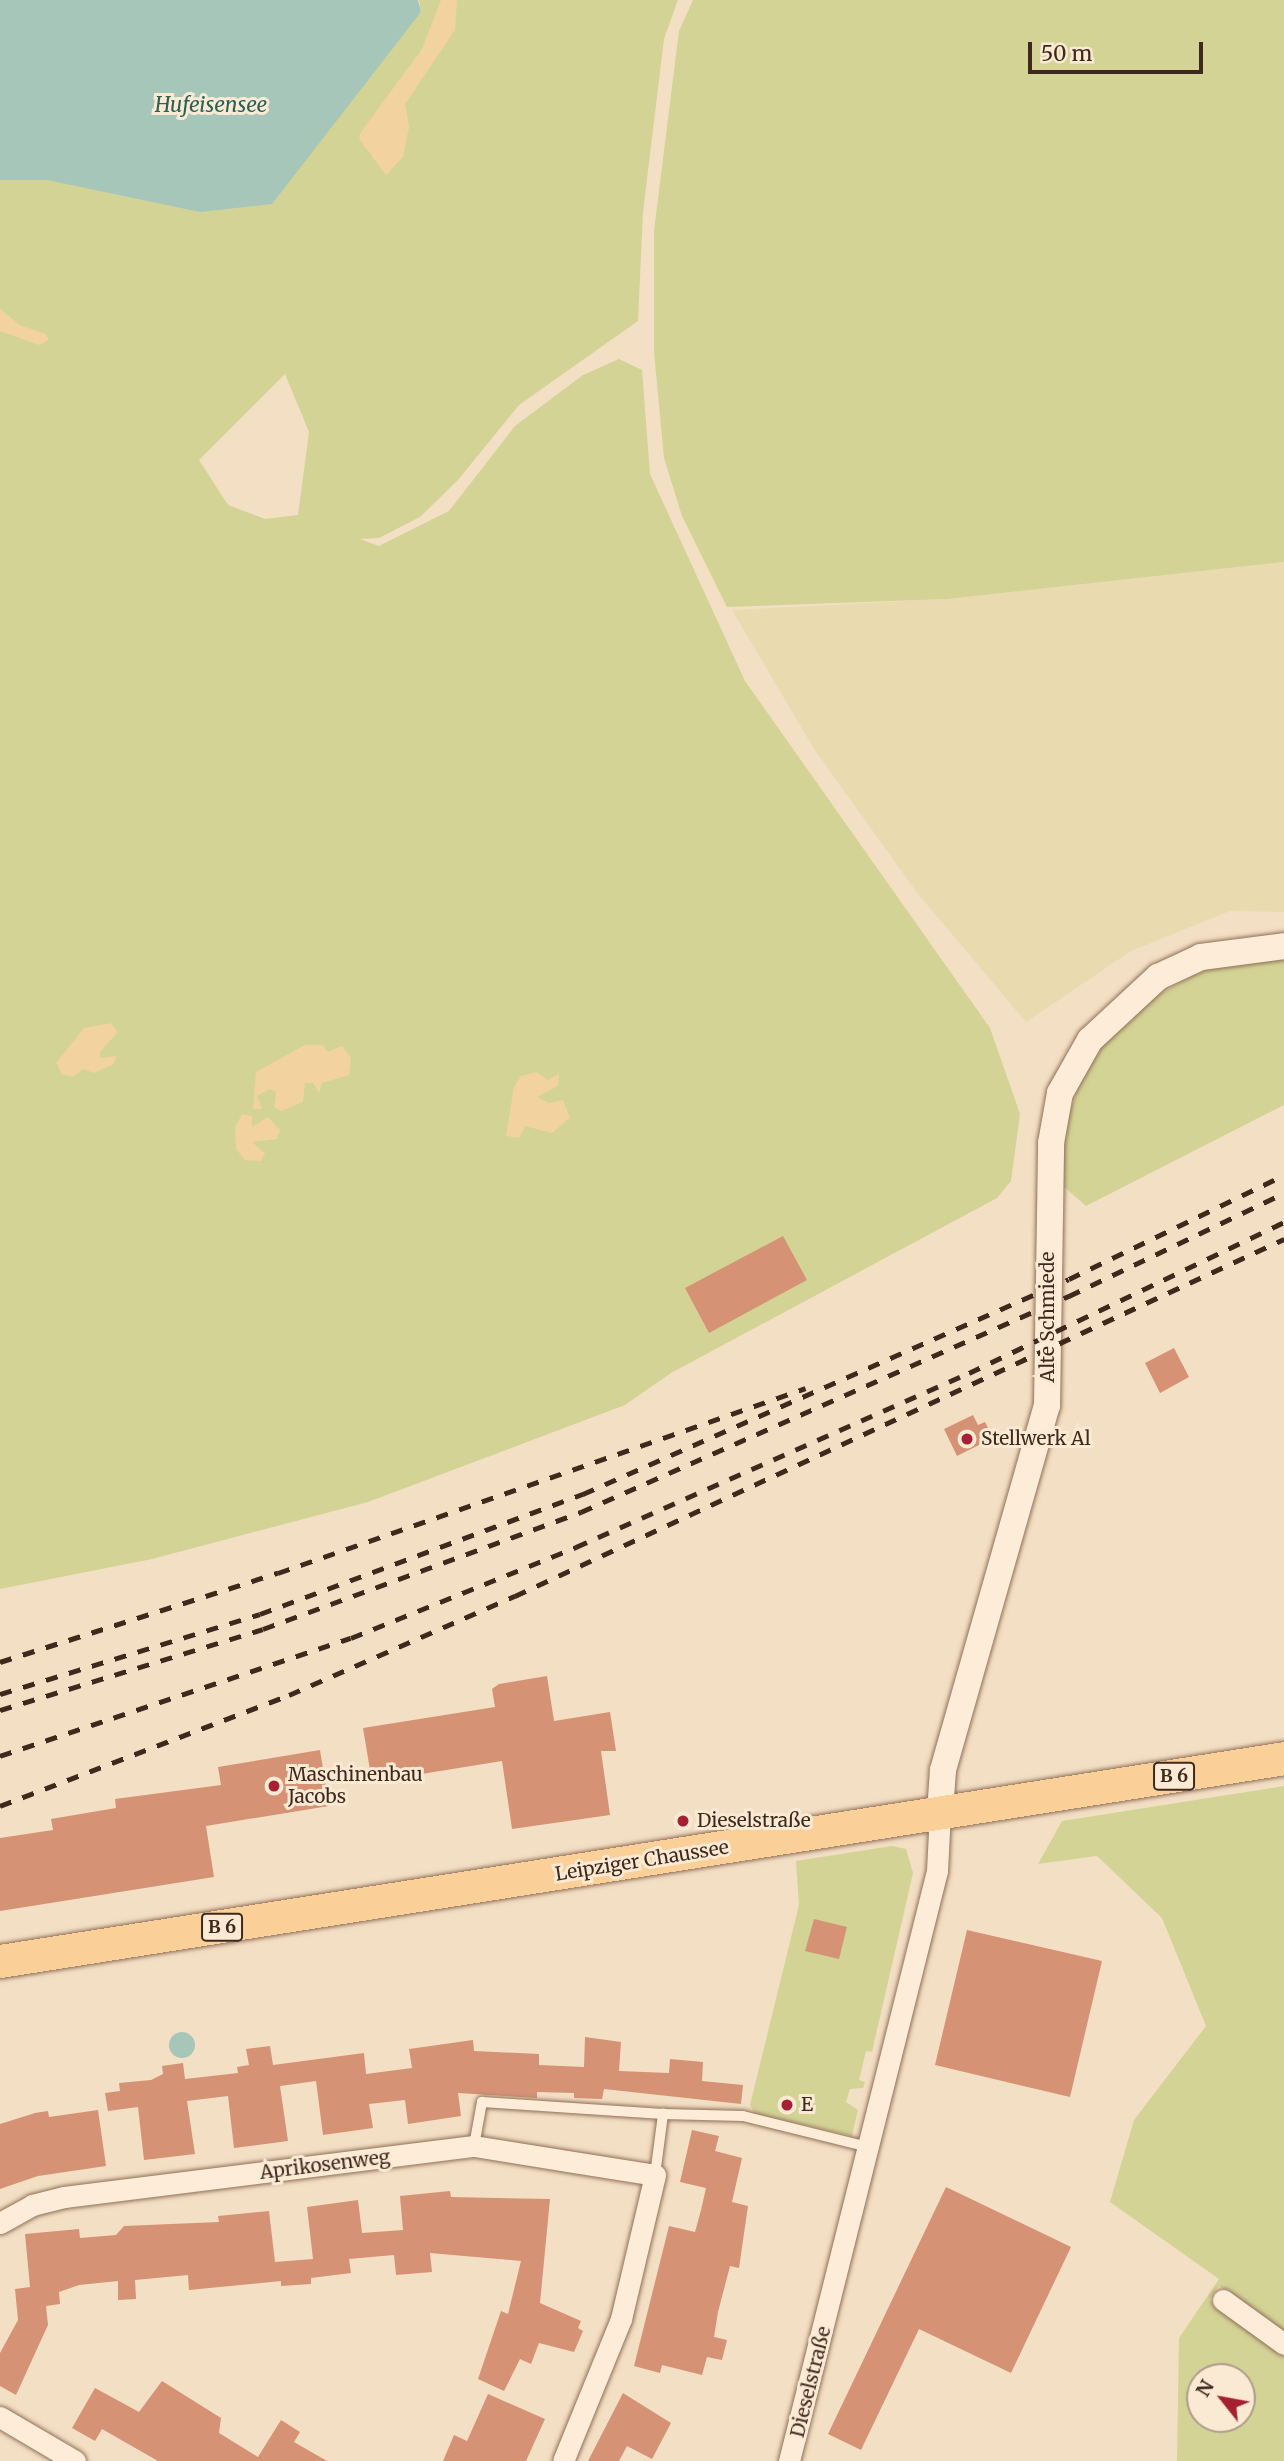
<!DOCTYPE html>
<meta charset="utf-8">
<style>
body{margin:0}
#map{position:relative;width:1284px;height:2461px;overflow:hidden;background:#f3dfc4;font-family:Merriweather,serif}
div>[style]{position:absolute}
.farmland>*{inset:0;background:#eadab0}
.green>*{inset:0;background:#d3d396}
.sand>*{inset:0;background:#f2d29e}
.water>*{inset:0;background:#a6c6b9}
.round{border-radius:50%}
.building>*{inset:0;background:#d69275}
.roads{filter:drop-shadow(0 0 2px #916f57) drop-shadow(0 0 2px #916f57)}
.service>*{height:10px;margin:-5px;padding:0 5px;transform-origin:5px;border-radius:5px;background:#fdedd8}
.minor>*{height:21px;margin:-10.5px;padding:0 10.5px;transform-origin:10.5px;border-radius:10.5px;background:#fdedd8}
.tertiary>*{height:26px;margin:-13px;padding:0 13px;transform-origin:13px;border-radius:13px;background:#fdedd8}
.primary>*{height:33px;margin:-16.5px;padding:0 16.5px;transform-origin:16.5px;border-radius:16.5px;background:#fad098}
.rail>*{height:5px;margin-top:-2.5px;transform-origin:0;background:repeating-linear-gradient(90deg,#3f291d 0 12px,transparent 0 24px)}
.dots>*{width:19px;height:19px;translate:-50% -50%;box-sizing:border-box;border:4px solid #faead4;border-radius:50%}
span{translate:-50% -50%;white-space:nowrap;text-align:center;line-height:1.15;-webkit-text-stroke:6px #faead4;paint-order:stroke}
.shield-label span{padding:2px 5px;background:#faead4;border:2px solid;border-radius:5px;-webkit-text-stroke-width:0}
.shield-label{font-size:18px;color:#3f291d;font-weight:700}
.street-label{font-size:19px;color:#3f291d}
.poi-label{font-size:19px;color:#3f291d}
.left{translate:0 -50%;text-align:left}
.water-label{font-size:21px;color:#2b6057;font-style:italic}
.north{position:absolute;left:1186px;top:2363px;width:70px;height:70px;box-sizing:border-box;background:#faead4;border:2px solid #af9d8b;border-radius:50%;rotate:301deg;font-size:19px;font-weight:700;line-height:28px;text-align:center;color:#3f291d}
.north::after{content:'';display:block;margin:auto;width:24px;height:32px;background:#a72031;clip-path:polygon(50% 0,100% 100%,50% 72%,0 100%)}
.scale{position:absolute;left:1028px;top:42px;width:175px;height:32px;box-sizing:border-box;border:4px solid #3f291d;border-top:0;padding-left:9px;font-size:21px;line-height:24px;white-space:nowrap;color:#3f291d;-webkit-text-stroke:5px #faead4;paint-order:stroke}
</style>
<div id="map">
<div class="farmland">
<i style="clip-path:polygon(1284px 562px,1284px 912px,1230px 911px,1131px 951px,1026px 1022px,918px 894px,814px 749px,732px 610px,948px 599px)"></i>
</div>
<div class="green">
<i style="clip-path:polygon(evenodd,419px 0,678px 0,664px 39px,643px 212px,638px 321px,519px 405px,458px 480px,420px 517px,379px 538px,360px 539px,379px 546px,449px 511px,515px 426px,583px 375px,619px 359px,642px 370px,650px 474px,745px 681px,990px 1028px,1020px 1114px,1011px 1181px,997px 1198px,671px 1373px,625px 1405px,368px 1502px,152px 1559px,0 1589px,0 180px,47px 180px,421px 13px,419px 0,285px 374px,309px 432px,298px 515px,265px 519px,228px 505px,199px 460px,285px 374px)"></i>
<i style="clip-path:polygon(693px 0,1284px 0,1284px 562px,948px 599px,727px 607px,682px 516px,664px 458px,654px 352px,654px 231px,679px 31px)"></i>
<i style="clip-path:polygon(1284px 958px,1284px 1105px,1086px 1206px,1062px 1185px,1064px 1127px,1088px 1062px,1141px 1004px,1213px 965px)"></i>
<i style="clip-path:polygon(evenodd,1284px 1786px,1284px 2333px,1219px 2286px,1209px 2300px,1284px 2354px,1284px 2461px,1177px 2461px,1179px 2338px,1219px 2279px,1110px 2202px,1134px 2120px,1206px 2026px,1162px 1918px,1097px 1856px,1038px 1864px,1062px 1821px,1284px 1786px,1200px 2377px,1242px 2377px,1242px 2419px,1200px 2419px,1200px 2377px)"></i>
<i style="clip-path:polygon(892px 1846px,906px 1849px,913px 1873px,872px 2052px,866px 2051px,859px 2080px,865px 2082px,863px 2088px,850px 2089px,846px 2102px,858px 2110px,852px 2136px,754px 2113px,750px 2105px,799px 1905px,796px 1861px)"></i>
</div>
<div class="sand">
<i style="clip-path:polygon(441px 0,457px 0,455px 30px,405px 104px,409px 127px,403px 157px,386px 175px,359px 139px,361px 132px,422px 49px)"></i>
<i style="clip-path:polygon(0 309px,20px 325px,46px 334px,49px 340px,39px 345px,0 331px)"></i>
<i style="clip-path:polygon(111px 1023px,118px 1032px,99px 1053px,101px 1058px,116px 1056px,114px 1064px,94px 1073px,83px 1069px,73px 1077px,62px 1074px,56px 1063px,84px 1028px)"></i>
<i style="clip-path:polygon(305px 1045px,323px 1045px,328px 1052px,342px 1046px,351px 1057px,349px 1075px,322px 1083px,319px 1093px,313px 1083px,305px 1083px,303px 1102px,281px 1111px,274px 1107px,276px 1092px,270px 1089px,257px 1096px,262px 1109px,253px 1109px,256px 1072px)"></i>
<i style="clip-path:polygon(537px 1072px,548px 1080px,559px 1074px,558px 1086px,537px 1097px,549px 1103px,563px 1100px,570px 1118px,552px 1133px,525px 1126px,519px 1138px,506px 1136px,514px 1087px,521px 1076px)"></i>
<i style="clip-path:polygon(242px 1114px,252px 1116px,252px 1127px,268px 1117px,280px 1130px,277px 1139px,252px 1142px,265px 1153px,261px 1161px,245px 1160px,236px 1149px,235px 1127px)"></i>
</div>
<div class="water">
<i style="clip-path:polygon(0 0,418px 0,421px 12px,272px 204px,200px 212px,47px 180px,0 180px)"></i>
<i class="round" style="left:169px;top:2032px;width:26px;height:26px"></i>
</div>
<div class="building">
<i style="clip-path:polygon(783px 1236px,807px 1280px,709px 1333px,685px 1288px)"></i>
<i style="clip-path:polygon(1174px 1348px,1189px 1377px,1160px 1393px,1145px 1363px)"></i>
<i style="clip-path:polygon(973px 1415px,978px 1425px,985px 1422px,993px 1438px,957px 1456px,944px 1429px)"></i>
<i style="clip-path:polygon(547px 1676px,554px 1721px,610px 1712px,616px 1751px,601px 1751px,610px 1815px,512px 1829px,502px 1761px,372px 1782px,363px 1728px,495px 1707px,492px 1689px,499px 1684px)"></i>
<i style="clip-path:polygon(320px 1750px,329px 1806px,206px 1826px,214px 1877px,0 1911px,0 1838px,53px 1830px,51px 1819px,116px 1808px,115px 1799px,221px 1785px,218px 1767px)"></i>
<i style="clip-path:polygon(814px 1919px,847px 1927px,839px 1959px,805px 1951px)"></i>
<i style="clip-path:polygon(967px 1930px,1102px 1961px,1070px 2097px,935px 2065px)"></i>
<i style="clip-path:polygon(585px 2037px,621px 2042px,619px 2071px,669px 2073px,670px 2059px,703px 2062px,702px 2081px,743px 2085px,741px 2104px,604px 2089px,602px 2099px,574px 2098px,574px 2093px,537px 2092px,537px 2098px,458px 2093px,461px 2116px,408px 2124px,405px 2100px,369px 2104px,373px 2128px,323px 2135px,316px 2081px,280px 2086px,288px 2141px,234px 2148px,228px 2096px,187px 2101px,195px 2154px,144px 2160px,138px 2107px,108px 2111px,105px 2093px,120px 2091px,119px 2083px,151px 2080px,163px 2074px,162px 2066px,183px 2063px,185px 2079px,238px 2073px,237px 2067px,249px 2065px,246px 2049px,270px 2046px,273px 2065px,364px 2053px,366px 2074px,412px 2068px,409px 2049px,473px 2040px,474px 2051px,539px 2054px,539px 2065px,584px 2067px)"></i>
<i style="clip-path:polygon(98px 2110px,106px 2166px,38px 2176px,0 2189px,0 2124px,35px 2113px,48px 2111px,49px 2117px)"></i>
<i style="clip-path:polygon(692px 2130px,719px 2136px,715px 2151px,742px 2158px,732px 2202px,748px 2206px,739px 2268px,730px 2266px,718px 2312px,714px 2337px,727px 2340px,722px 2360px,707px 2357px,702px 2375px,662px 2365px,660px 2373px,634px 2366px,669px 2226px,695px 2232px,701px 2210px,706px 2188px,680px 2182px)"></i>
<i style="clip-path:polygon(946px 2187px,1071px 2247px,1011px 2373px,919px 2329px,861px 2450px,828px 2434px)"></i>
<i style="clip-path:polygon(450px 2191px,451px 2197px,550px 2199px,540px 2303px,581px 2321px,578px 2328px,583px 2331px,574px 2352px,539px 2343px,531px 2364px,520px 2359px,504px 2391px,478px 2379px,501px 2311px,508px 2314px,521px 2261px,430px 2253px,432px 2272px,396px 2275px,394px 2255px,349px 2259px,351px 2273px,311px 2278px,311px 2284px,281px 2286px,281px 2281px,189px 2290px,188px 2275px,135px 2280px,136px 2299px,118px 2300px,118px 2281px,79px 2285px,59px 2292px,60px 2304px,46px 2306px,48px 2325px,16px 2395px,0 2386px,0 2353px,18px 2320px,15px 2289px,30px 2287px,25px 2234px,79px 2229px,80px 2238px,116px 2235px,124px 2226px,219px 2222px,218px 2216px,269px 2211px,275px 2262px,313px 2259px,307px 2207px,358px 2200px,362px 2233px,403px 2230px,400px 2196px)"></i>
<i style="clip-path:polygon(162px 2381px,221px 2418px,219px 2433px,258px 2457px,281px 2420px,300px 2432px,294px 2442px,327px 2461px,158px 2461px,102px 2429px,95px 2441px,72px 2428px,95px 2388px,139px 2412px)"></i>
<i style="clip-path:polygon(623px 2393px,671px 2423px,652px 2459px,627px 2446px,619px 2461px,588px 2461px)"></i>
<i style="clip-path:polygon(488px 2394px,545px 2419px,526px 2461px,443px 2461px,454px 2435px,467px 2441px)"></i>
</div>
<div class="roads">
<div class="service">
<i style="left:474px;top:2146px;width:45px;rotate:-79.7deg"></i>
<i style="left:482px;top:2102px;width:181px;rotate:3.8deg"></i>
<i style="left:655px;top:2175px;width:62px;rotate:-82.5deg"></i>
<i style="left:663px;top:2114px;width:80px;rotate:1.4deg"></i>
<i style="left:743px;top:2116px;width:129px;rotate:13.9deg"></i>
</div>
<div class="minor">
<i style="left:0;top:2223px;width:37px;rotate:-29deg"></i>
<i style="left:32px;top:2205px;width:33px;rotate:-14deg"></i>
<i style="left:64px;top:2197px;width:413px;rotate:-7.1deg"></i>
<i style="left:474px;top:2146px;width:183px;rotate:9.1deg"></i>
<i style="left:655px;top:2175px;width:148px;rotate:103.3deg"></i>
<i style="left:621px;top:2319px;width:153px;rotate:112.2deg"></i>
<i style="left:1223px;top:2300px;width:75px;rotate:35.8deg"></i>
<i style="left:0;top:2417px;width:87px;rotate:30.4deg"></i>
<i style="left:789px;top:2461px;width:608px;rotate:-75.92deg"></i>
<i style="left:937px;top:1871px;width:59px;rotate:-87.1deg"></i>
</div>
<div class="tertiary">
<i style="left:940px;top:1812px;width:42px;rotate:-85.9deg"></i>
<i style="left:943px;top:1770px;width:379px;rotate:-74.1deg"></i>
<i style="left:1047px;top:1406px;width:263px;rotate:-89.1deg"></i>
<i style="left:1051px;top:1143px;width:51px;rotate:-79.8deg"></i>
<i style="left:1060px;top:1093px;width:61px;rotate:-60.5deg"></i>
<i style="left:1090px;top:1040px;width:93px;rotate:-42.8deg"></i>
<i style="left:1158px;top:977px;width:47px;rotate:-24.9deg"></i>
<i style="left:1201px;top:957px;width:84px;rotate:-7.5deg"></i>
</div>
<div class="primary">
<i style="left:0;top:1961px;width:1300px;rotate:-8.98deg"></i>
</div>
</div>
<div class="rail">
<i style="left:0;top:1662px;width:292px;rotate:-17.8deg"></i>
<i style="left:278px;top:1573px;width:559px;rotate:-19.31deg"></i>
<i style="left:0;top:1694px;width:272px;rotate:-17.1deg"></i>
<i style="left:260px;top:1614px;width:345px;rotate:-20.4deg"></i>
<i style="left:583px;top:1494px;width:531px;rotate:-23.86deg"></i>
<i style="left:1069px;top:1279px;width:239px;rotate:-25.8deg"></i>
<i style="left:0;top:1710px;width:275px;rotate:-17.1deg"></i>
<i style="left:263px;top:1629px;width:339px;rotate:-20.2deg"></i>
<i style="left:581px;top:1512px;width:534px;rotate:-23.88deg"></i>
<i style="left:1069px;top:1296px;width:238px;rotate:-25.6deg"></i>
<i style="left:0;top:1756px;width:370px;rotate:-18.6deg"></i>
<i style="left:351px;top:1638px;width:243px;rotate:-22deg"></i>
<i style="left:576px;top:1547px;width:430px;rotate:-23.9deg"></i>
<i style="left:969px;top:1373px;width:349px;rotate:-25.6deg"></i>
<i style="left:0;top:1806px;width:310px;rotate:-21deg"></i>
<i style="left:289px;top:1695px;width:247px;rotate:-23.7deg"></i>
<i style="left:515px;top:1596px;width:848px;rotate:-24.9deg"></i>
</div>
<div class="dots">
<i style="left:967px;top:1439px;background:#a72031"></i>
<i style="left:274px;top:1786px;background:#a72031"></i>
<i style="left:683px;top:1821px;background:#a72031"></i>
<i style="left:787px;top:2105px;background:#a72031"></i>
</div>
<div class="shield-label">
<span style="left:1174px;top:1776px">B 6</span>
<span style="left:222px;top:1927px">B 6</span>
</div>
<div class="street-label">
<span style="left:1048px;top:1317px;rotate:-90deg">Alte Schmiede</span>
<span style="left:642px;top:1861px;rotate:-9deg">Leipziger Chaussee</span>
<span style="left:325px;top:2165px;rotate:-7deg">Aprikosenweg</span>
<span style="left:811px;top:2382px;rotate:-76deg">Dieselstraße</span>
</div>
<div class="poi-label">
<span class="left" style="left:981px;top:1439px">Stellwerk Al</span>
<span class="left" style="left:288px;top:1786px">Maschinenbau<br>Jacobs</span>
<span class="left" style="left:697px;top:1821px">Dieselstraße</span>
<span class="left" style="left:801px;top:2105px">E</span>
</div>
<div class="water-label">
<span style="left:211px;top:105px">Hufeisensee</span>
</div>
<div class="north">N</div>
<div class="scale">50 m</div>
</div>
